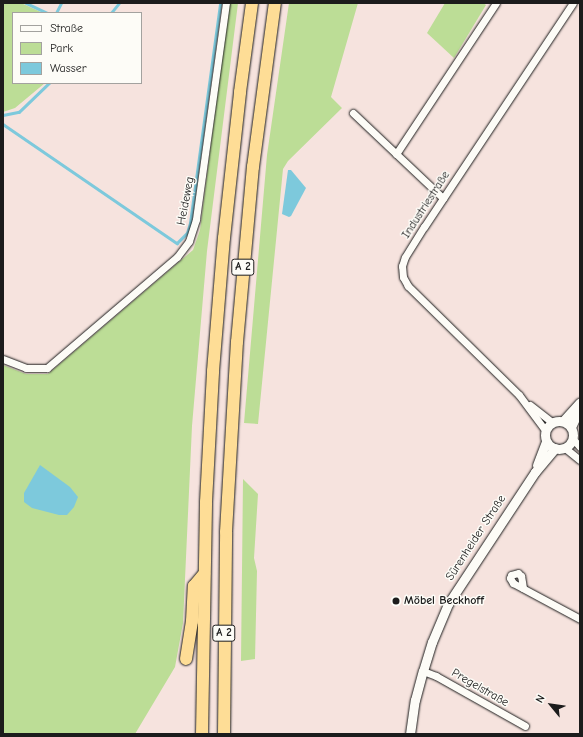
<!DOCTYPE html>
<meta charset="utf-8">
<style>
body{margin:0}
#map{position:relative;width:583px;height:737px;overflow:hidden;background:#f6e3de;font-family:"Comic Neue",sans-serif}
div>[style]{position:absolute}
.green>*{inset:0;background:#bcdd96}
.water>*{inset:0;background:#7dc9dc}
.stream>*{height:2.5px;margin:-1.25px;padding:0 1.25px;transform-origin:1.25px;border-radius:1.25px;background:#7dc9dc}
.roads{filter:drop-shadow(0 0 1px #1c1c1c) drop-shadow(0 0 1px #1c1c1c)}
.minor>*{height:7px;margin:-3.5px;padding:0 3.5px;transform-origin:3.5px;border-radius:3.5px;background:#fdfcf7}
.secondary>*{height:9px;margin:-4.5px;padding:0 4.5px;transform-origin:4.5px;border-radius:4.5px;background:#fdfcf7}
.secondary>.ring{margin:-4.5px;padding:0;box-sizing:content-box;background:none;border:9px solid #fdfcf7;border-radius:50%}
.motorway>*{height:12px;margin:-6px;padding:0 6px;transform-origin:6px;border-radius:6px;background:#fedd96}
.dots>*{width:11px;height:11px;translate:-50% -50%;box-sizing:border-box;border:2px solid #fdfcf7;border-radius:50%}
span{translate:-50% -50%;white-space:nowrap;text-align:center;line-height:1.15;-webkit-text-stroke:3px #fdfcf7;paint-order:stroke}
.shield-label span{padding:1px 3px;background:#fdfcf7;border:1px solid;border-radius:3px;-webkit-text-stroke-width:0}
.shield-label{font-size:11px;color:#1c1c1c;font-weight:700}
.street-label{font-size:12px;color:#1c1c1c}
.poi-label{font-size:12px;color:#1c1c1c;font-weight:700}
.left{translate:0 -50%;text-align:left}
.frame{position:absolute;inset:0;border:4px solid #1c1c1c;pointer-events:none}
.legend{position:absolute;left:12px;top:12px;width:130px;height:72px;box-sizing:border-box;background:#fdfcf7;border:1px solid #a3a29f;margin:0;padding:5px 7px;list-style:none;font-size:12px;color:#1c1c1c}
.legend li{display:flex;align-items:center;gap:8px;height:20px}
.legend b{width:20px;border:1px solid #a3a29f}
.north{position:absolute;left:531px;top:685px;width:40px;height:40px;-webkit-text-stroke:3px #fdfcf7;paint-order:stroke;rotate:299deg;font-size:11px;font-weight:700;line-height:16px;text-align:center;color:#1c1c1c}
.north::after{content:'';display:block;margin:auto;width:14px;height:18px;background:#1c1c1c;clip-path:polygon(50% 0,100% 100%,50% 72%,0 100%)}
</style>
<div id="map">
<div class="green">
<i style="clip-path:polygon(3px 3px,21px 3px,43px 13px,13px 13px,13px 83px,45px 83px,15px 108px,3px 112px)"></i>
<i style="clip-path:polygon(229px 3px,238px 3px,207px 251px,192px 426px,183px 623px,175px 667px,135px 734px,3px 734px,3px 365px,26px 374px,48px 374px,193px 250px,200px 230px)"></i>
<i style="clip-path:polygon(289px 3px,358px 3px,331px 97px,342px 108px,288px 161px,283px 169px,258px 424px,244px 423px,267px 155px)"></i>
<i style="clip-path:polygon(445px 3px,483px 3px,486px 5px,454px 58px,427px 33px)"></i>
<i style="clip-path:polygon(243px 479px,258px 494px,254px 558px,257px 571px,255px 659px,241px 661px)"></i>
</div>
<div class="water">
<i style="clip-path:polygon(288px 170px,291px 170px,306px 188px,291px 216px,289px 217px,282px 214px)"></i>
<i style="clip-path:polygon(40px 465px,70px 487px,78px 497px,74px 507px,67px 515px,59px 515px,32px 508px,24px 502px,24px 493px)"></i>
</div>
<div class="stream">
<i style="left:26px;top:3px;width:23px;rotate:25deg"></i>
<i style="left:56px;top:13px;width:11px;rotate:-63deg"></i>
<i style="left:111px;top:13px;width:13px;rotate:-51deg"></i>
<i style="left:3px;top:115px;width:16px;rotate:-11deg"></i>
<i style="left:19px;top:112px;width:42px;rotate:-44deg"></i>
<i style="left:3px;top:124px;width:211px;rotate:34.4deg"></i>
<i style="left:177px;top:243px;width:14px;rotate:-45deg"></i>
<i style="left:187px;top:233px;width:10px;rotate:-73deg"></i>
<i style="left:190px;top:223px;width:222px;rotate:-82.2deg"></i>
</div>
<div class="roads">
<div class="minor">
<i style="left:353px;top:113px;width:124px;rotate:43.4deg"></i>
<i style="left:396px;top:154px;width:181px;rotate:-56.5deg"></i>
<i style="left:3px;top:359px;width:25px;rotate:21deg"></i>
<i style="left:26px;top:368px;width:21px"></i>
<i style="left:47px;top:368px;width:171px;rotate:-40.5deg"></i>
<i style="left:177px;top:257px;width:20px;rotate:-53deg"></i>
<i style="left:189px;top:241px;width:23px;rotate:-72deg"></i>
<i style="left:196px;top:219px;width:218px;rotate:-82.1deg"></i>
<i style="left:530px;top:405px;width:28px;rotate:38deg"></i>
<i style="left:545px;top:430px;width:44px;rotate:-126.6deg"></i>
<i style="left:519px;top:395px;width:156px;rotate:-135.5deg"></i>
<i style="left:408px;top:286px;width:10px;rotate:-119deg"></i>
<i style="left:403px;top:277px;width:11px;rotate:-95deg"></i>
<i style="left:402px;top:266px;width:9px;rotate:-72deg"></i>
<i style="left:405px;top:257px;width:36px;rotate:-58deg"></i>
<i style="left:424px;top:227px;width:269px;rotate:-56.4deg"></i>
<i style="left:573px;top:439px;width:11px;rotate:49deg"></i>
<i style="left:565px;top:448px;width:19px;rotate:39deg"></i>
<i style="left:523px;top:588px;width:12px;rotate:-99deg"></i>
<i style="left:521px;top:576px;width:4px;rotate:-135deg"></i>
<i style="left:518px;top:573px;width:7px;rotate:164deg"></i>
<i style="left:511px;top:575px;width:3px;rotate:108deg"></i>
<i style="left:510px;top:578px;width:6px;rotate:59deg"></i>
<i style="left:513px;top:583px;width:76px;rotate:28.2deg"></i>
<i style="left:423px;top:671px;width:14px;rotate:21deg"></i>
<i style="left:436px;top:676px;width:102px;rotate:29.3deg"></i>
</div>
<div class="secondary">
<i class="ring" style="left:545px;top:421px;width:19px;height:19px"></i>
<i style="left:563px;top:421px;width:25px;rotate:-48deg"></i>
<i style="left:571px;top:427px;width:21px;rotate:-65deg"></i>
<i style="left:537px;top:465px;width:25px;rotate:-69deg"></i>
<i style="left:410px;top:734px;width:34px;rotate:-82deg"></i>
<i style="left:415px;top:700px;width:30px;rotate:-75deg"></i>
<i style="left:423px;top:671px;width:30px;rotate:-73deg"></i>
<i style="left:432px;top:642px;width:41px;rotate:-67.2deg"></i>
<i style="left:448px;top:604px;width:158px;rotate:-56.6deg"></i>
<i style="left:535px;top:472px;width:31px;rotate:-50deg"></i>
</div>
<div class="motorway">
<i style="left:186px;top:659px;width:38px;rotate:-81deg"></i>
<i style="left:192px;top:621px;width:35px;rotate:-87deg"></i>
<i style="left:194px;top:586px;width:16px;rotate:-50deg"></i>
<i style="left:202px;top:734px;width:232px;rotate:-89deg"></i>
<i style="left:206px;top:502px;width:131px;rotate:-86.9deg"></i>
<i style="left:213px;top:371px;width:133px;rotate:-85.3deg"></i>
<i style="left:224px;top:238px;width:147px;rotate:-83.7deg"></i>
<i style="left:240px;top:92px;width:90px;rotate:-82.3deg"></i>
<i style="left:224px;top:734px;width:202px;rotate:-89.4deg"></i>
<i style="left:226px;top:532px;width:190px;rotate:-86.7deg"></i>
<i style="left:237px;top:342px;width:176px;rotate:-84.8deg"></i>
<i style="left:253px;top:167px;width:165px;rotate:-82.4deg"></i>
</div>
</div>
<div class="dots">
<i style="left:396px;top:601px;background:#1c1c1c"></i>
</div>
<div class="shield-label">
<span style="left:243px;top:267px">A 2</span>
<span style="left:224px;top:633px">A 2</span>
</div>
<div class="street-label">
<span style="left:186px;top:201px;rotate:-79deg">Heideweg</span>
<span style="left:426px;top:205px;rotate:-57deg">Industriestraße</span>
<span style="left:476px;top:538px;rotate:-57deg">Sürenheider Straße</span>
<span style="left:480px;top:688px;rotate:30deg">Pregelstraße</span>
</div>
<div class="poi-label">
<span class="left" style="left:404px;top:601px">Möbel Beckhoff</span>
</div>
<div class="frame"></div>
<ul class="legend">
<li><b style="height:5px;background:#fdfcf7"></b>Straße</li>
<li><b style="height:11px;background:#bcdd96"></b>Park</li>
<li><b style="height:11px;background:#7dc9dc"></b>Wasser</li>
</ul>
<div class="north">N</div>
</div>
